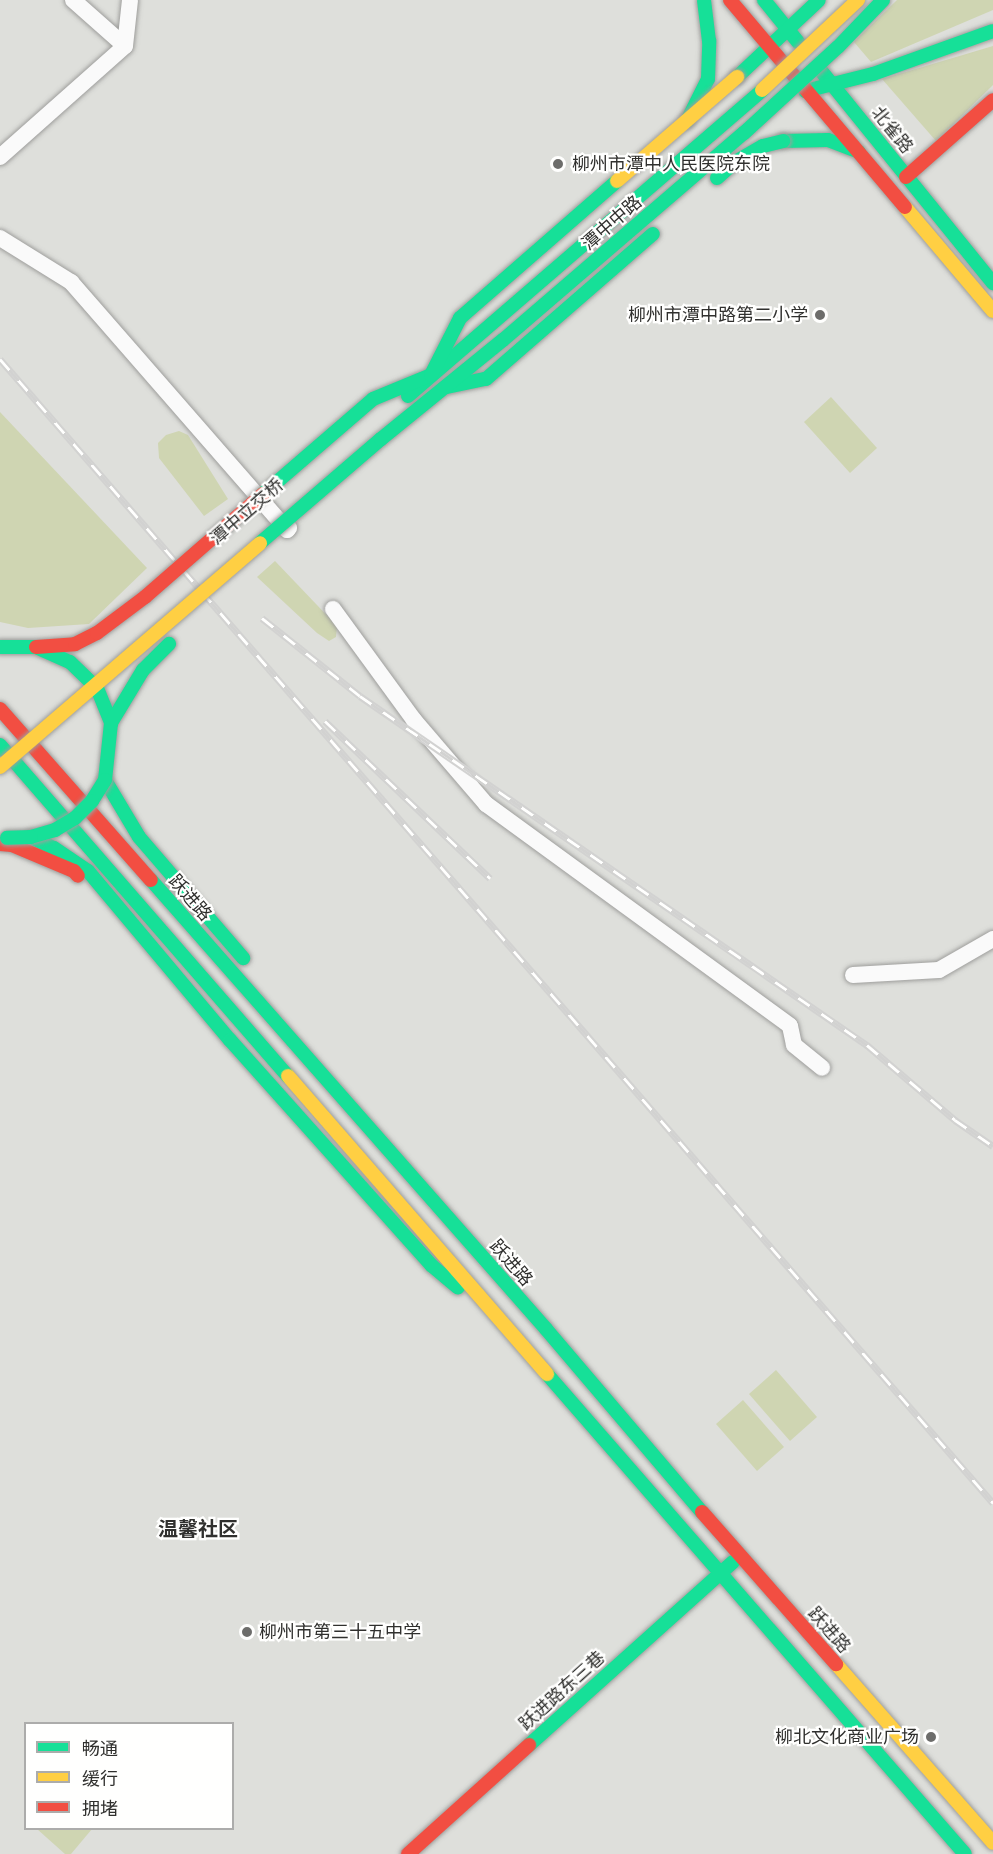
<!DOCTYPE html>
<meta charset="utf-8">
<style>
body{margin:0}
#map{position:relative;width:993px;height:1854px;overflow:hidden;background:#dedfdb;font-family:"Archivo Narrow","Noto Sans SC",sans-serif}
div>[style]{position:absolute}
.green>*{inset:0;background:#cfd5b2}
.roads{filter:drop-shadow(0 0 2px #9e9e9c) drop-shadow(0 0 2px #9e9e9c)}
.street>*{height:16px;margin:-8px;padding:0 8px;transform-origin:8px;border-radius:8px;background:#fafafa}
.fast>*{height:14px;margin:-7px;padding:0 7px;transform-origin:7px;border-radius:7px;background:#16e098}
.slow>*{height:14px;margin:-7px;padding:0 7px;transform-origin:7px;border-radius:7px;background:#ffcf43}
.jam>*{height:14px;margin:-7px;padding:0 7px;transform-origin:7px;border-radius:7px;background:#f24e42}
.rail>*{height:7px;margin-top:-3.5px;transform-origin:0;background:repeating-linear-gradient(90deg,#fffffe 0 14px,#d2d2d1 0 28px);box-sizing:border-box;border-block:2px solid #d2d2d1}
.bridges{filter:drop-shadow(0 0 2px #9e9e9c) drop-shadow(0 0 2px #9e9e9c)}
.fast-bridge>*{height:14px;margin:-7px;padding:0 7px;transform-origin:7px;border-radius:7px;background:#16e098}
.slow-bridge>*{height:14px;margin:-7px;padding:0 7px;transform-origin:7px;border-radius:7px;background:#ffcf43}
.jam-bridge>*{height:14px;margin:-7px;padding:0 7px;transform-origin:7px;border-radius:7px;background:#f24e42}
.dots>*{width:16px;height:16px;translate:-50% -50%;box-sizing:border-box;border:3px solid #fffffe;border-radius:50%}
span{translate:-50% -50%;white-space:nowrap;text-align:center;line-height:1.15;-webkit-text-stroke:4.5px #fffffe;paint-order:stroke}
.street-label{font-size:18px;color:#30302e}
.poi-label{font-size:18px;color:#30302e}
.left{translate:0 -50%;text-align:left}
.right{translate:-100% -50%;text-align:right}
.neighbourhood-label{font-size:20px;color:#30302e;font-weight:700}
.legend{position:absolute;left:24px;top:1722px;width:210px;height:108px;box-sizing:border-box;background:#fffffe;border:2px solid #acacab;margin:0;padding:8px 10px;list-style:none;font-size:18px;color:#30302e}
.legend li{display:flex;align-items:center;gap:12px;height:30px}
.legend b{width:30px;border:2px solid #acacab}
</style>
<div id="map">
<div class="green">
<i style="clip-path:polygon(897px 0,993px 0,993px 10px,871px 62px,854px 42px)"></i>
<i style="clip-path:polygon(993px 46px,993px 85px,936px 141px,882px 79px)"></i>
<i style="clip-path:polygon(831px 397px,877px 448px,850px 473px,804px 422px)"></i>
<i style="clip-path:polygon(0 412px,147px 568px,89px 624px,28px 628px,0 622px)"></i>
<i style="clip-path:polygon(179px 431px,188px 435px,228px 499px,204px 516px,159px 458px,158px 443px,166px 435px)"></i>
<i style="clip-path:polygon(275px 561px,337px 626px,336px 637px,329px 641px,317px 633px,257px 577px)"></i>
<i style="clip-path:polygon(776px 1370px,817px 1417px,790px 1441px,749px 1394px)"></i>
<i style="clip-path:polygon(743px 1400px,784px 1447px,757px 1471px,716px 1424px)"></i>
<i style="clip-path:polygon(92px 1829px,71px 1854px,65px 1854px,37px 1829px)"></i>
</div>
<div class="roads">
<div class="street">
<i style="left:73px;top:0;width:69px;rotate:41.5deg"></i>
<i style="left:0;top:157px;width:167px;rotate:-41.6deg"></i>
<i style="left:125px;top:46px;width:46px;rotate:-83.8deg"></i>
<i style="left:0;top:238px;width:84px;rotate:31.8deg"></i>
<i style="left:71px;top:282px;width:329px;rotate:48.9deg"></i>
<i style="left:287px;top:530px;width:3px;rotate:-45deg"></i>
<i style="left:333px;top:609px;width:137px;rotate:53.9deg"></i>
<i style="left:414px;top:720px;width:111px;rotate:49.4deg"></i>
<i style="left:486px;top:804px;width:376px;rotate:36.1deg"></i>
<i style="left:790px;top:1026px;width:19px;rotate:78deg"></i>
<i style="left:794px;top:1045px;width:36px;rotate:39deg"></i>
<i style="left:853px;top:975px;width:86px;rotate:-3.3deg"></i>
<i style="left:939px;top:970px;width:62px;rotate:-29.9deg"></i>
</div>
<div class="fast">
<i style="left:764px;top:0;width:54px;rotate:51deg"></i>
<i style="left:822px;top:72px;width:272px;rotate:51deg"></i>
<i style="left:737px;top:77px;width:112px;rotate:-43.2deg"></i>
<i style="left:805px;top:91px;width:70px;rotate:-14deg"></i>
<i style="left:873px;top:74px;width:127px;rotate:-19.7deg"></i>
<i style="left:687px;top:121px;width:47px;rotate:-63.4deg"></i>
<i style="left:708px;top:79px;width:38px;rotate:-88deg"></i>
<i style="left:709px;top:41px;width:41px;rotate:-97deg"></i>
<i style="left:783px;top:141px;width:45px;rotate:-1.3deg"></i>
<i style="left:828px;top:140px;width:33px;rotate:21deg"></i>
<i style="left:0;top:745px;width:439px;rotate:49deg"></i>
<i style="left:105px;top:780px;width:66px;rotate:59.2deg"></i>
<i style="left:139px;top:837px;width:160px;rotate:49.3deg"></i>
<i style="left:31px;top:837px;width:25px;rotate:26deg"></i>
<i style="left:54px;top:848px;width:41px;rotate:34.1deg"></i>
<i style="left:88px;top:871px;width:221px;rotate:50deg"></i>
<i style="left:230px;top:1040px;width:302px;rotate:48.2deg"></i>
<i style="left:431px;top:1265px;width:35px;rotate:40deg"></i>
<i style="left:151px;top:880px;width:598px;rotate:48.66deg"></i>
<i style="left:546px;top:1329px;width:240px;rotate:49.6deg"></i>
<i style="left:547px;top:1374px;width:636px;rotate:48.95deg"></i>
<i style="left:529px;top:1745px;width:274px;rotate:-41.9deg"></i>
</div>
<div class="slow">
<i style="left:905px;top:207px;width:136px;rotate:49.8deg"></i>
<i style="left:288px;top:1076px;width:395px;rotate:49deg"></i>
<i style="left:836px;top:1664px;width:238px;rotate:48.7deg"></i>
</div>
<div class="jam">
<i style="left:730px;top:0;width:271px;rotate:49.8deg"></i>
<i style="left:906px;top:177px;width:116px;rotate:-41.5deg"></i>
<i style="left:0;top:709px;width:228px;rotate:48.6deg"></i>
<i style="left:0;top:844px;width:12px;rotate:5deg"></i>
<i style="left:12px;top:845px;width:67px;rotate:22.8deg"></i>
<i style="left:74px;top:871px;width:6px;rotate:51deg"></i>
<i style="left:702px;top:1512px;width:203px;rotate:48.6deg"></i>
<i style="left:408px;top:1854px;width:163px;rotate:-42deg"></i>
</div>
</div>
<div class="rail">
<i style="left:0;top:359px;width:1515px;rotate:49.04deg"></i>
<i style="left:262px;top:618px;width:125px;rotate:38.5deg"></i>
<i style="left:360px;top:696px;width:616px;rotate:34.54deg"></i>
<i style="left:867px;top:1045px;width:116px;rotate:40.4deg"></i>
<i style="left:955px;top:1120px;width:46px;rotate:34.4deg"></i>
<i style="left:325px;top:721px;width:228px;rotate:43.6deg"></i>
</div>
<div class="bridges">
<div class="fast-bridge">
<i style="left:717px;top:178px;width:24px;rotate:-42deg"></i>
<i style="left:735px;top:162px;width:32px;rotate:-30deg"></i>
<i style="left:763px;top:146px;width:21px;rotate:-14deg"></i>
<i style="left:447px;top:387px;width:40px;rotate:-12deg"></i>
<i style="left:486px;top:379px;width:221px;rotate:-41deg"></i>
<i style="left:408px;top:396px;width:468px;rotate:-40.8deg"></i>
<i style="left:263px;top:494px;width:145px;rotate:-40.8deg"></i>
<i style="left:373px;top:399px;width:63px;rotate:-22.5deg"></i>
<i style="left:431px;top:375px;width:64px;rotate:-63deg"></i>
<i style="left:460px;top:318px;width:208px;rotate:-41.1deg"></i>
<i style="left:260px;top:543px;width:160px;rotate:-40.7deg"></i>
<i style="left:381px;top:439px;width:157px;rotate:-39.1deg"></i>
<i style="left:503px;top:340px;width:318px;rotate:-40.7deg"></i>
<i style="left:744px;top:133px;width:127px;rotate:-42.5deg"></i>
<i style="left:838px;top:47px;width:65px;rotate:-46.2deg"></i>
<i style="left:0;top:647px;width:36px"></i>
<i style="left:36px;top:647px;width:37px;rotate:24deg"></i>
<i style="left:70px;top:662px;width:37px;rotate:44deg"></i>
<i style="left:97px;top:688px;width:38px;rotate:68deg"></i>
<i style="left:111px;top:723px;width:57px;rotate:96deg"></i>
<i style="left:105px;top:780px;width:25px;rotate:122deg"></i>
<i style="left:92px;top:801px;width:24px;rotate:135deg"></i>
<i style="left:75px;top:818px;width:23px;rotate:149deg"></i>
<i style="left:55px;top:830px;width:25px;rotate:164deg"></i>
<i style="left:31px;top:837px;width:24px;rotate:178deg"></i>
<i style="left:111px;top:723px;width:62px;rotate:-58.9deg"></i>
<i style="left:143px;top:670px;width:37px;rotate:-45deg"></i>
</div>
<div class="slow-bridge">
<i style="left:762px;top:90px;width:132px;rotate:-43.2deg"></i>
<i style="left:617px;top:181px;width:159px;rotate:-40.9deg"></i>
<i style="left:0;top:767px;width:343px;rotate:-40.7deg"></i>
</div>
<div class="jam-bridge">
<i style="left:36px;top:647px;width:39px;rotate:-4deg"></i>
<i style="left:75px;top:644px;width:25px;rotate:-27deg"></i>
<i style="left:97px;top:633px;width:60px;rotate:-36.9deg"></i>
<i style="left:145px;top:597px;width:157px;rotate:-41.1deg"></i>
</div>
</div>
<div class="dots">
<i style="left:558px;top:164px;background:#6d6d6b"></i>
<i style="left:820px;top:315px;background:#6d6d6b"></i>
<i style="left:247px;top:1632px;background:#6d6d6b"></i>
<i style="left:931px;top:1737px;background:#6d6d6b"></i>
</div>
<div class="street-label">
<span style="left:892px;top:130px;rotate:51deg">北雀路</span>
<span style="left:612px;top:223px;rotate:-41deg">潭中中路</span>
<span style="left:247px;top:512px;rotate:-41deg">潭中立交桥</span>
<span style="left:190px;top:898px;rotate:49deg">跃进路</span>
<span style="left:511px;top:1263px;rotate:49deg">跃进路</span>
<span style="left:829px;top:1630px;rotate:49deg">跃进路</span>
<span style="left:562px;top:1691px;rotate:-42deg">跃进路东三巷</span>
</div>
<div class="poi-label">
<span class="left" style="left:572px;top:164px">柳州市潭中人民医院东院</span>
<span class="right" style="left:808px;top:315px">柳州市潭中路第二小学</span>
<span class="left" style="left:259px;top:1632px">柳州市第三十五中学</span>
<span class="right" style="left:919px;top:1737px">柳北文化商业广场</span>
</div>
<div class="neighbourhood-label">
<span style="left:198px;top:1528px">温馨社区</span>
</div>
<ul class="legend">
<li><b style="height:8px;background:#16e098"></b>畅通</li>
<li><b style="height:8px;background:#ffcf43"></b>缓行</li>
<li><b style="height:8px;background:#f24e42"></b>拥堵</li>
</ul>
</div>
